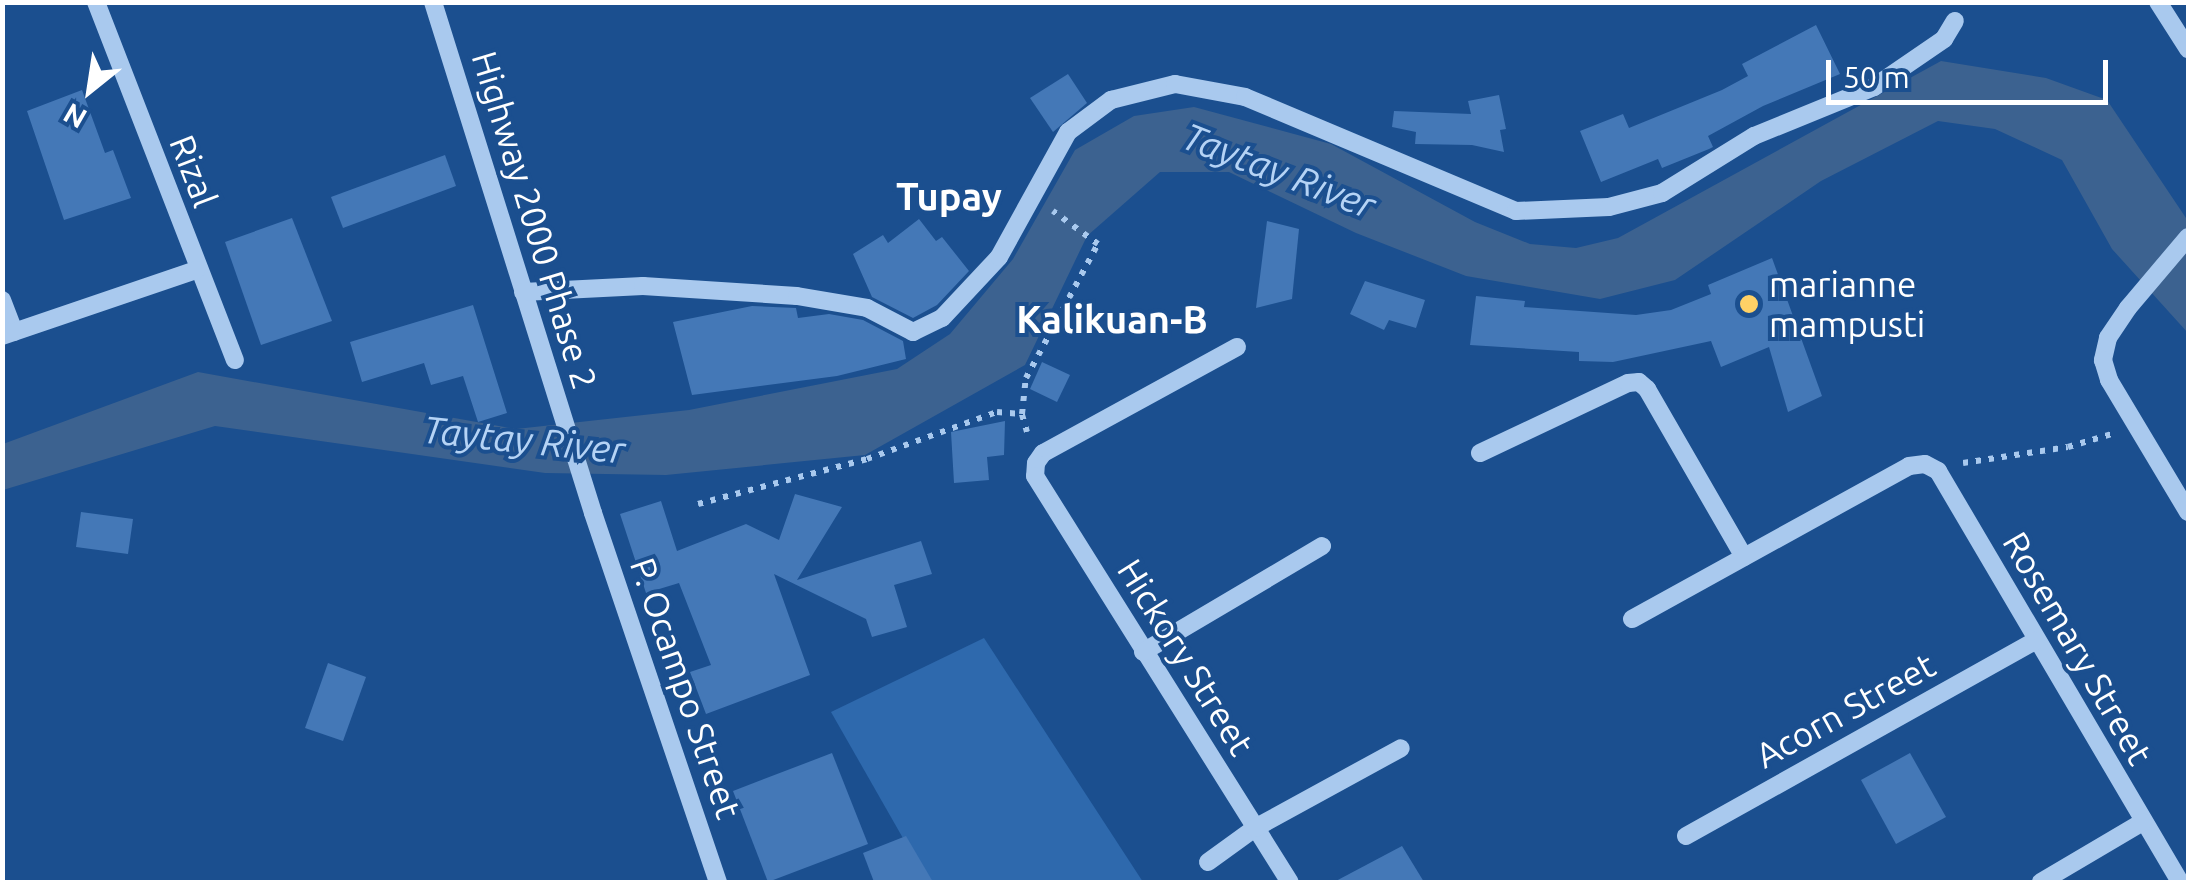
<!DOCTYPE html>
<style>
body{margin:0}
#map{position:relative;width:2191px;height:885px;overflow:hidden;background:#1b4f8f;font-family:Ubuntu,sans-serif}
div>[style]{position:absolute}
.green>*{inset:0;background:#2e69ad}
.water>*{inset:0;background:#3c6290}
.building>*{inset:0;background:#4478b7}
.path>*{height:6px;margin-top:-3px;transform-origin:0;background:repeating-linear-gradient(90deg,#a9c9ee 0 5px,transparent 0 13px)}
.minor>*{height:18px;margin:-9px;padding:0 9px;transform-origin:9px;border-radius:9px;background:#a9c9ee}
.dots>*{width:28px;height:28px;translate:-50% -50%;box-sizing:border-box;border:5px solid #1b4f8f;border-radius:50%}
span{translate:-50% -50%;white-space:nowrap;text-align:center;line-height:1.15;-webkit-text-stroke:8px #1b4f8f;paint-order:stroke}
.street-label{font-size:35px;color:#fff}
.poi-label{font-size:35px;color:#fff}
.left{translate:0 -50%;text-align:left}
.water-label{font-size:38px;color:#b5d3f5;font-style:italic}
.neighbourhood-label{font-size:38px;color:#fff;font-weight:700}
.frame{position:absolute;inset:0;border:5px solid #fff;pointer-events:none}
.north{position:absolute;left:40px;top:40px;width:100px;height:100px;-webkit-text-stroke:8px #1b4f8f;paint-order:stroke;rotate:210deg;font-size:28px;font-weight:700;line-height:40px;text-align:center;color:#fff}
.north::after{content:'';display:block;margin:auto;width:35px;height:45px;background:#fff;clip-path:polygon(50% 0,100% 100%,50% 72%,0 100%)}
.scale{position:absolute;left:1826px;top:60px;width:282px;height:45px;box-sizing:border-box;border:5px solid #fff;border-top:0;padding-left:12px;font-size:30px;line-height:35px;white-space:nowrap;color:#fff;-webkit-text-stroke:8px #1b4f8f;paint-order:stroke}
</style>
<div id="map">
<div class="green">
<i style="clip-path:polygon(984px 638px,1143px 882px,928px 882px,831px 712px)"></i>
</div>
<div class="water">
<i style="clip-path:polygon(1941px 61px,2046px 78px,2107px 100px,2188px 221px,2188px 333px,2112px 249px,2062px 160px,1995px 129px,1938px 121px,1821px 181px,1675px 280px,1600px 299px,1466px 276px,1356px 233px,1229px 172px,1160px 172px,1087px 236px,1025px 365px,865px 455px,666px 475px,545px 473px,215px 426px,3px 490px,3px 444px,198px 372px,516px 429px,689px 410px,897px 369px,950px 334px,1013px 259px,1075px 150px,1134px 116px,1194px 107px,1331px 144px,1475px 222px,1530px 244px,1576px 248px,1618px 238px)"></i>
</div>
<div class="building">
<i style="clip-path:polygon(1816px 25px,1840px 74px,1763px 106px,1708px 136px,1713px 147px,1709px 149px,1662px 168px,1658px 159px,1601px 182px,1580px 131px,1623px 114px,1629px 128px,1722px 90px,1748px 76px,1742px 64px)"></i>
<i style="clip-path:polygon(1068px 74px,1087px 103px,1053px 132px,1030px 98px)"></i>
<i style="clip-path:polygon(82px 90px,105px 153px,113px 150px,131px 198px,64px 220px,27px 111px)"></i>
<i style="clip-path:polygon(1499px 95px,1506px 129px,1500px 130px,1504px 152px,1472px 145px,1415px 144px,1416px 132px,1392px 127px,1394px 111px,1471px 114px,1468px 101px)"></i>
<i style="clip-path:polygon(445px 155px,456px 186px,343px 228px,331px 197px)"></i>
<i style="clip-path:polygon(292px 218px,332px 321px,261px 345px,225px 242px)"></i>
<i style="clip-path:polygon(919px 219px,936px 241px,942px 237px,969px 271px,937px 305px,913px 318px,872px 297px,853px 254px,883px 235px,888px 243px)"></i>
<i style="clip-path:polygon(1267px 221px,1299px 229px,1292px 299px,1256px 308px)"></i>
<i style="clip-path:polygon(1772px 258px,1822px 396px,1788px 412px,1769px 347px,1721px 367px,1711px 341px,1613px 362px,1579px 361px,1579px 352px,1470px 345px,1476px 296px,1525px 301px,1524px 307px,1636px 315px,1671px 310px,1711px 294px,1708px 285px)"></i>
<i style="clip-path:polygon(1365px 281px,1425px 300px,1416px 328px,1389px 320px,1384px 330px,1350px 314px)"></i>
<i style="clip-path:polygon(473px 305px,507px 413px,478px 422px,463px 376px,431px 385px,424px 363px,362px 382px,350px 342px)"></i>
<i style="clip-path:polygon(752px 306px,796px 308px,798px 318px,829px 314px,863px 320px,903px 341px,906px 359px,837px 376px,692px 395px,673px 322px)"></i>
<i style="clip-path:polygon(1042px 362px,1070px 375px,1057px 402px,1030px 389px)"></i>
<i style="clip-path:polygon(1005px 421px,1004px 455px,987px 457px,989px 480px,954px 483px,951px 432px)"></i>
<i style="clip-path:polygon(795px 494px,842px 507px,797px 580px,921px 541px,932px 574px,894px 585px,907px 627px,872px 637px,866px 619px,774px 574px,810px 675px,706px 714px,690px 672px,711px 665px,679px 583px,646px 593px,620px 514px,661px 501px,677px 551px,746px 524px,779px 540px)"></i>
<i style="clip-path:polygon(81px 512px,133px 519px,128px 554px,76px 547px)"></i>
<i style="clip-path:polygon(328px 663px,366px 677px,343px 741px,305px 728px)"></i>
<i style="clip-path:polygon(832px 753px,868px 844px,768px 882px,733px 791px)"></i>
<i style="clip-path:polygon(1910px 753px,1946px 817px,1896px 844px,1861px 780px)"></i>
<i style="clip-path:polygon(906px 836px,933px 882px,874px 882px,863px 853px)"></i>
<i style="clip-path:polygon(1402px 846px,1424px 882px,1334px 882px)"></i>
</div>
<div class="path">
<i style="left:1027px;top:432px;width:19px;rotate:-106deg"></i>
<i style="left:1022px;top:414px;width:36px;rotate:-84deg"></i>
<i style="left:1026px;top:378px;width:152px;rotate:-61.8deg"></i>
<i style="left:1098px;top:244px;width:56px;rotate:-143.7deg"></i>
<i style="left:1963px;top:463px;width:106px;rotate:-8.7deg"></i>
<i style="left:2068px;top:447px;width:46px;rotate:-16.5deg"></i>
<i style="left:698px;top:504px;width:175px;rotate:-14.9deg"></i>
<i style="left:867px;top:459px;width:138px;rotate:-19.9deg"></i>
<i style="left:997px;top:412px;width:25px;rotate:5deg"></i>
</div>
<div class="minor">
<i style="left:96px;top:2px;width:384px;rotate:68.8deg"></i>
<i style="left:433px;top:2px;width:535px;rotate:72.61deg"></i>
<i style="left:593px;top:513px;width:390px;rotate:71.3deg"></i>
<i style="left:2158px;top:2px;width:56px;rotate:57.4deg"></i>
<i style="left:2188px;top:237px;width:93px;rotate:130.2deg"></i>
<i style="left:2128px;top:308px;width:36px;rotate:124deg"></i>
<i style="left:2108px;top:338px;width:23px;rotate:103deg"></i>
<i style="left:2103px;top:360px;width:21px;rotate:73deg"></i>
<i style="left:2109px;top:380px;width:154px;rotate:59.1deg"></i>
<i style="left:523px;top:292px;width:120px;rotate:-2.9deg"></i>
<i style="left:643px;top:286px;width:154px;rotate:3.7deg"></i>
<i style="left:797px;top:296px;width:71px;rotate:9.7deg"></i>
<i style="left:867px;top:308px;width:52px;rotate:27.6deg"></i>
<i style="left:913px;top:332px;width:32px;rotate:-26deg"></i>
<i style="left:942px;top:318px;width:83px;rotate:-46.9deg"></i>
<i style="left:999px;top:257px;width:143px;rotate:-61.1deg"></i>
<i style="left:1068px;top:132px;width:54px;rotate:-36.7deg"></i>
<i style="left:1111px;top:100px;width:66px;rotate:-14deg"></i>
<i style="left:1175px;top:84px;width:71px;rotate:10.5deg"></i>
<i style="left:1245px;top:97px;width:294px;rotate:22.8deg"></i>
<i style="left:1516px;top:211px;width:93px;rotate:-2.5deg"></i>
<i style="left:1609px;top:207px;width:55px;rotate:-14.8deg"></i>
<i style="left:1662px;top:193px;width:108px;rotate:-31.8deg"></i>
<i style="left:1754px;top:136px;width:130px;rotate:-22.2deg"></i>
<i style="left:1874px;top:87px;width:85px;rotate:-34.4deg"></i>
<i style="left:1944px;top:39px;width:21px;rotate:-59deg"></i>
<i style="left:2px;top:300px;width:34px;rotate:69deg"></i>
<i style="left:2px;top:336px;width:205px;rotate:-18.8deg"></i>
<i style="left:1237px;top:347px;width:221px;rotate:151.3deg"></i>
<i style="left:1043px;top:453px;width:12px;rotate:125deg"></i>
<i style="left:1036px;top:463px;width:13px;rotate:94deg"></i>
<i style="left:1035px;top:476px;width:479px;rotate:57.9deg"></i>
<i style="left:1480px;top:453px;width:164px;rotate:-25.3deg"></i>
<i style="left:1628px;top:383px;width:11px;rotate:-5deg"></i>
<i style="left:1639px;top:382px;width:11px;rotate:41deg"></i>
<i style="left:1647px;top:389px;width:194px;rotate:60deg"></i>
<i style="left:1632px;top:619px;width:316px;rotate:-28.9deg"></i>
<i style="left:1909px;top:466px;width:16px;rotate:-7deg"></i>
<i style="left:1925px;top:464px;width:15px;rotate:28deg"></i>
<i style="left:1938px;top:471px;width:477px;rotate:59.5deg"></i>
<i style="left:1143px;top:652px;width:208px;rotate:-30.6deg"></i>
<i style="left:1686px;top:836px;width:400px;rotate:-29.2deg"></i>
<i style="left:1208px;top:862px;width:58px;rotate:-35.9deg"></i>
<i style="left:1255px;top:828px;width:166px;rotate:-28.7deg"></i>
<i style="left:2041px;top:882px;width:118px;rotate:-30.5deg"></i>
</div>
<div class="dots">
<i style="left:1749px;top:304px;background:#ffd166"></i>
</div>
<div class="street-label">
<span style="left:194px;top:171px;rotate:69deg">Rizal</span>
<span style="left:535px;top:220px;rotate:73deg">Highway 2000 Phase 2</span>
<span style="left:2078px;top:648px;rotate:60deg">Rosemary Street</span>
<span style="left:1186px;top:657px;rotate:58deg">Hickory Street</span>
<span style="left:686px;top:688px;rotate:71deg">P. Ocampo Street</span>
<span style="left:1845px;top:710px;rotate:-29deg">Acorn Street</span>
</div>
<div class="poi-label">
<span class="left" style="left:1769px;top:304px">marianne<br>mampusti</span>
</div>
<div class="water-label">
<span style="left:1279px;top:171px;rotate:21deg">Taytay River</span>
<span style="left:524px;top:440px;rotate:6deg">Taytay River</span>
</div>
<div class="neighbourhood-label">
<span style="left:949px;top:197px">Tupay</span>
<span style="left:1112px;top:320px">Kalikuan-B</span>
</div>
<div class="frame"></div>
<div class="north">N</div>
<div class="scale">50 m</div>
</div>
